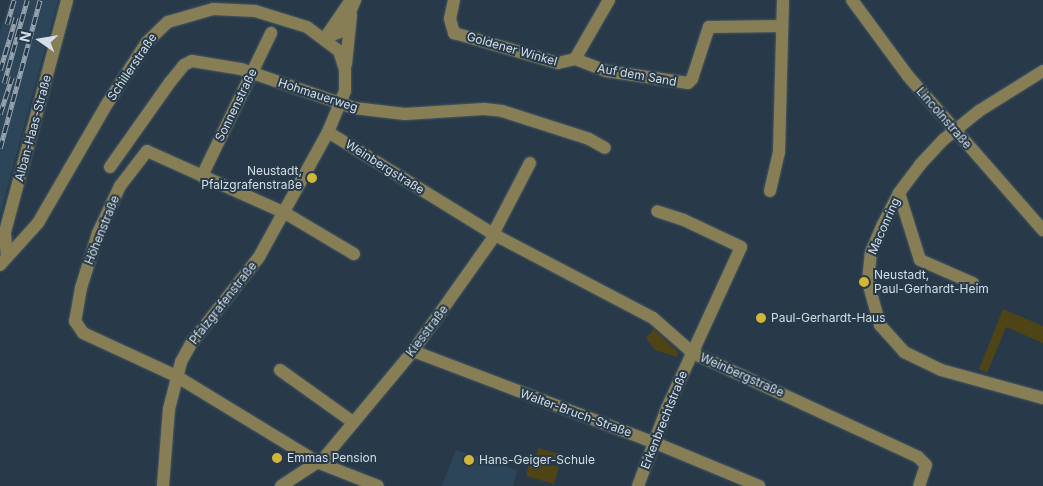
<!DOCTYPE html>
<meta charset="utf-8">
<style>
body{margin:0}
#map{position:relative;width:1043px;height:486px;overflow:hidden;background:#283a49;font-family:Inter,sans-serif}
div>[style]{position:absolute}
.built>*{inset:0;background:#2d4559}
.green>*{inset:0;background:#4f4416}
.roads{filter:drop-shadow(0 0 1px #475865) drop-shadow(0 0 1px #475865)}
.minor>*{height:12px;margin:-6px;padding:0 6px;transform-origin:6px;border-radius:6px;background:#877e55}
.rail>*{height:4.5px;margin-top:-2.25px;transform-origin:0;background:repeating-linear-gradient(90deg,#283a49 0 8px,#96a4af 0 16px);box-sizing:border-box;border-block:1px solid #96a4af}
.dots>*{width:14px;height:14px;translate:-50% -50%;box-sizing:border-box;border:2px solid #283a49;border-radius:50%}
span{translate:-50% -50%;white-space:nowrap;text-align:center;line-height:1.15;-webkit-text-stroke:4px #283a49;paint-order:stroke}
.street-label{font-size:12px;color:#d3dee7}
.poi-label{font-size:12px;color:#d3dee7}
.right{translate:-100% -50%;text-align:right}
.left{translate:0 -50%;text-align:left}
.north{position:absolute;left:15px;top:15px;width:50px;height:50px;-webkit-text-stroke:4px #283a49;paint-order:stroke;rotate:283deg;font-size:14px;font-weight:700;line-height:20px;text-align:center;color:#d3dee7}
.north::after{content:'';display:block;margin:auto;width:18px;height:22px;background:#d3dee7;clip-path:polygon(50% 0,100% 100%,50% 72%,0 100%)}
</style>
<div id="map">
<div class="built">
<i style="clip-path:polygon(10px 0,58px 0,0 215px,0 32px)"></i>
<i style="clip-path:polygon(456px 450px,517px 470px,513px 486px,442px 486px)"></i>
</div>
<div class="green">
<i style="clip-path:polygon(1003px 309px,1043px 326px,1043px 343px,1006px 327px,987px 373px,979px 369px)"></i>
<i style="clip-path:polygon(654px 329px,678px 352px,677px 357px,655px 350px,646px 338px)"></i>
<i style="clip-path:polygon(538px 448px,563px 455px,560px 464px,536px 458px)"></i>
<i style="clip-path:polygon(530px 459px,559px 467px,554px 484px,526px 476px)"></i>
</div>
<div class="roads">
<div class="minor">
<i style="left:454px;top:0;width:19px;rotate:102deg"></i>
<i style="left:450px;top:19px;width:15px;rotate:74deg"></i>
<i style="left:454px;top:33px;width:108px;rotate:16.1deg"></i>
<i style="left:558px;top:63px;width:17px;rotate:-13deg"></i>
<i style="left:852px;top:0;width:94px;rotate:53.6deg"></i>
<i style="left:908px;top:76px;width:205px;rotate:48.8deg"></i>
<i style="left:325px;top:38px;width:18px;rotate:-22deg"></i>
<i style="left:342px;top:31px;width:34px;rotate:-67deg"></i>
<i style="left:325px;top:38px;width:42px;rotate:-55.6deg"></i>
<i style="left:575px;top:59px;width:33px;rotate:21deg"></i>
<i style="left:606px;top:71px;width:83px;rotate:8.3deg"></i>
<i style="left:688px;top:83px;width:6px;rotate:-45deg"></i>
<i style="left:692px;top:79px;width:55px;rotate:-71.9deg"></i>
<i style="left:709px;top:27px;width:73px;rotate:-0.8deg"></i>
<i style="left:575px;top:59px;width:68px;rotate:-60deg"></i>
<i style="left:346px;top:64px;width:49px;rotate:-84.2deg"></i>
<i style="left:1043px;top:71px;width:75px;rotate:148deg"></i>
<i style="left:979px;top:111px;width:46px;rotate:141.1deg"></i>
<i style="left:943px;top:140px;width:34px;rotate:133deg"></i>
<i style="left:920px;top:165px;width:35px;rotate:127deg"></i>
<i style="left:899px;top:193px;width:35px;rotate:117deg"></i>
<i style="left:883px;top:224px;width:30px;rotate:113deg"></i>
<i style="left:871px;top:252px;width:30px;rotate:96deg"></i>
<i style="left:868px;top:282px;width:45px;rotate:74.4deg"></i>
<i style="left:880px;top:325px;width:36px;rotate:48deg"></i>
<i style="left:904px;top:352px;width:41px;rotate:25.9deg"></i>
<i style="left:941px;top:370px;width:106px;rotate:15.4deg"></i>
<i style="left:328px;top:132px;width:194px;rotate:31.7deg"></i>
<i style="left:493px;top:234px;width:181px;rotate:27.7deg"></i>
<i style="left:653px;top:318px;width:53px;rotate:41.2deg"></i>
<i style="left:693px;top:353px;width:248px;rotate:24.8deg"></i>
<i style="left:918px;top:457px;width:11px;rotate:45deg"></i>
<i style="left:926px;top:465px;width:22px;rotate:108deg"></i>
<i style="left:110px;top:167px;width:105px;rotate:-54.7deg"></i>
<i style="left:171px;top:81px;width:21px;rotate:-51deg"></i>
<i style="left:184px;top:65px;width:9px;rotate:-27deg"></i>
<i style="left:192px;top:61px;width:50px;rotate:9.3deg"></i>
<i style="left:241px;top:69px;width:120px;rotate:19deg"></i>
<i style="left:354px;top:108px;width:51px;rotate:6.7deg"></i>
<i style="left:405px;top:114px;width:79px;rotate:-3.6deg"></i>
<i style="left:484px;top:109px;width:18px;rotate:6deg"></i>
<i style="left:502px;top:111px;width:91px;rotate:17.8deg"></i>
<i style="left:589px;top:139px;width:18px;rotate:29deg"></i>
<i style="left:202px;top:176px;width:159px;rotate:-64.2deg"></i>
<i style="left:770px;top:191px;width:40px;rotate:-77deg"></i>
<i style="left:779px;top:152px;width:152px;rotate:-88.5deg"></i>
<i style="left:899px;top:193px;width:70px;rotate:72.6deg"></i>
<i style="left:920px;top:260px;width:58px;rotate:23.5deg"></i>
<i style="left:493px;top:234px;width:80px;rotate:-62.5deg"></i>
<i style="left:354px;top:254px;width:80px;rotate:-149.3deg"></i>
<i style="left:285px;top:213px;width:151px;rotate:-155.8deg"></i>
<i style="left:147px;top:151px;width:44px;rotate:127.6deg"></i>
<i style="left:120px;top:186px;width:52px;rotate:115.1deg"></i>
<i style="left:98px;top:233px;width:58px;rotate:107.2deg"></i>
<i style="left:81px;top:288px;width:34px;rotate:100deg"></i>
<i style="left:75px;top:321px;width:14px;rotate:56deg"></i>
<i style="left:83px;top:333px;width:102px;rotate:24.8deg"></i>
<i style="left:176px;top:376px;width:167px;rotate:31.3deg"></i>
<i style="left:319px;top:463px;width:63px;rotate:21.3deg"></i>
<i style="left:7px;top:257px;width:25px;rotate:-95deg"></i>
<i style="left:5px;top:232px;width:240px;rotate:-75deg"></i>
<i style="left:0;top:265px;width:57px;rotate:-47.9deg"></i>
<i style="left:38px;top:223px;width:138px;rotate:-59.9deg"></i>
<i style="left:107px;top:104px;width:74px;rotate:-57.2deg"></i>
<i style="left:147px;top:42px;width:29px;rotate:-44deg"></i>
<i style="left:168px;top:22px;width:47px;rotate:-16.1deg"></i>
<i style="left:213px;top:9px;width:42px;rotate:2.7deg"></i>
<i style="left:255px;top:11px;width:54px;rotate:17.1deg"></i>
<i style="left:307px;top:27px;width:40px;rotate:37deg"></i>
<i style="left:339px;top:51px;width:19px;rotate:72deg"></i>
<i style="left:345px;top:69px;width:22px;rotate:90deg"></i>
<i style="left:345px;top:91px;width:44px;rotate:112.5deg"></i>
<i style="left:328px;top:132px;width:143px;rotate:118.9deg"></i>
<i style="left:259px;top:257px;width:108px;rotate:128.2deg"></i>
<i style="left:192px;top:342px;width:23px;rotate:119deg"></i>
<i style="left:181px;top:362px;width:49px;rotate:104.3deg"></i>
<i style="left:169px;top:409px;width:77px;rotate:94.5deg"></i>
<i style="left:413px;top:351px;width:257px;rotate:20.8deg"></i>
<i style="left:653px;top:442px;width:115px;rotate:22.5deg"></i>
<i style="left:280px;top:370px;width:90px;rotate:35.5deg"></i>
<i style="left:281px;top:486px;width:51px;rotate:-33.1deg"></i>
<i style="left:324px;top:458px;width:139px;rotate:-50.2deg"></i>
<i style="left:413px;top:351px;width:142px;rotate:-54.7deg"></i>
<i style="left:638px;top:486px;width:83px;rotate:-69.6deg"></i>
<i style="left:667px;top:408px;width:177px;rotate:-65.3deg"></i>
<i style="left:741px;top:247px;width:63px;rotate:-154.7deg"></i>
<i style="left:684px;top:220px;width:28px;rotate:-162deg"></i>
</div>
</div>
<div class="rail">
<i style="left:7px;top:24px;width:25px;rotate:-74deg"></i>
<i style="left:0;top:70px;width:55px;rotate:-73.2deg"></i>
<i style="left:4px;top:83px;width:86px;rotate:-74.5deg"></i>
<i style="left:0;top:114px;width:39px;rotate:-72deg"></i>
<i style="left:0;top:148px;width:153px;rotate:-74.9deg"></i>
</div>
<div class="dots">
<i style="left:312px;top:178px;background:#d2b635"></i>
<i style="left:864px;top:282px;background:#d2b635"></i>
<i style="left:761px;top:318px;background:#d2b635"></i>
<i style="left:277px;top:458px;background:#d2b635"></i>
<i style="left:469px;top:460px;background:#d2b635"></i>
</div>
<div class="street-label">
<span style="left:512px;top:49px;rotate:16deg">Goldener Winkel</span>
<span style="left:132px;top:67px;rotate:-56deg">Schillerstraße</span>
<span style="left:637px;top:75px;rotate:10deg">Auf dem Sand</span>
<span style="left:318px;top:95px;rotate:18deg">Hohmauerweg</span>
<span style="left:236px;top:105px;rotate:-64deg">Sonnenstraße</span>
<span style="left:944px;top:118px;rotate:49deg">Lincolnstraße</span>
<span style="left:33px;top:128px;rotate:-75deg">Alban-Haas-Straße</span>
<span style="left:385px;top:167px;rotate:32deg">Weinbergstraße</span>
<span style="left:884px;top:226px;rotate:-66deg">Maconring</span>
<span style="left:102px;top:230px;rotate:-68deg">Höhenstraße</span>
<span style="left:223px;top:303px;rotate:-52deg">Pfalzgrafenstraße</span>
<span style="left:427px;top:331px;rotate:-53deg">Kiesstraße</span>
<span style="left:742px;top:375px;rotate:24deg">Weinbergstraße</span>
<span style="left:576px;top:413px;rotate:20deg">Walter-Bruch-Straße</span>
<span style="left:664px;top:420px;rotate:-68deg">Erkenbrechtstraße</span>
</div>
<div class="poi-label">
<span class="right" style="left:302px;top:178px">Neustadt,<br>Pfalzgrafenstraße</span>
<span class="left" style="left:874px;top:282px">Neustadt,<br>Paul-Gerhardt-Heim</span>
<span class="left" style="left:771px;top:318px">Paul-Gerhardt-Haus</span>
<span class="left" style="left:287px;top:458px">Emmas Pension</span>
<span class="left" style="left:479px;top:460px">Hans-Geiger-Schule</span>
</div>
<div class="north">N</div>
</div>
